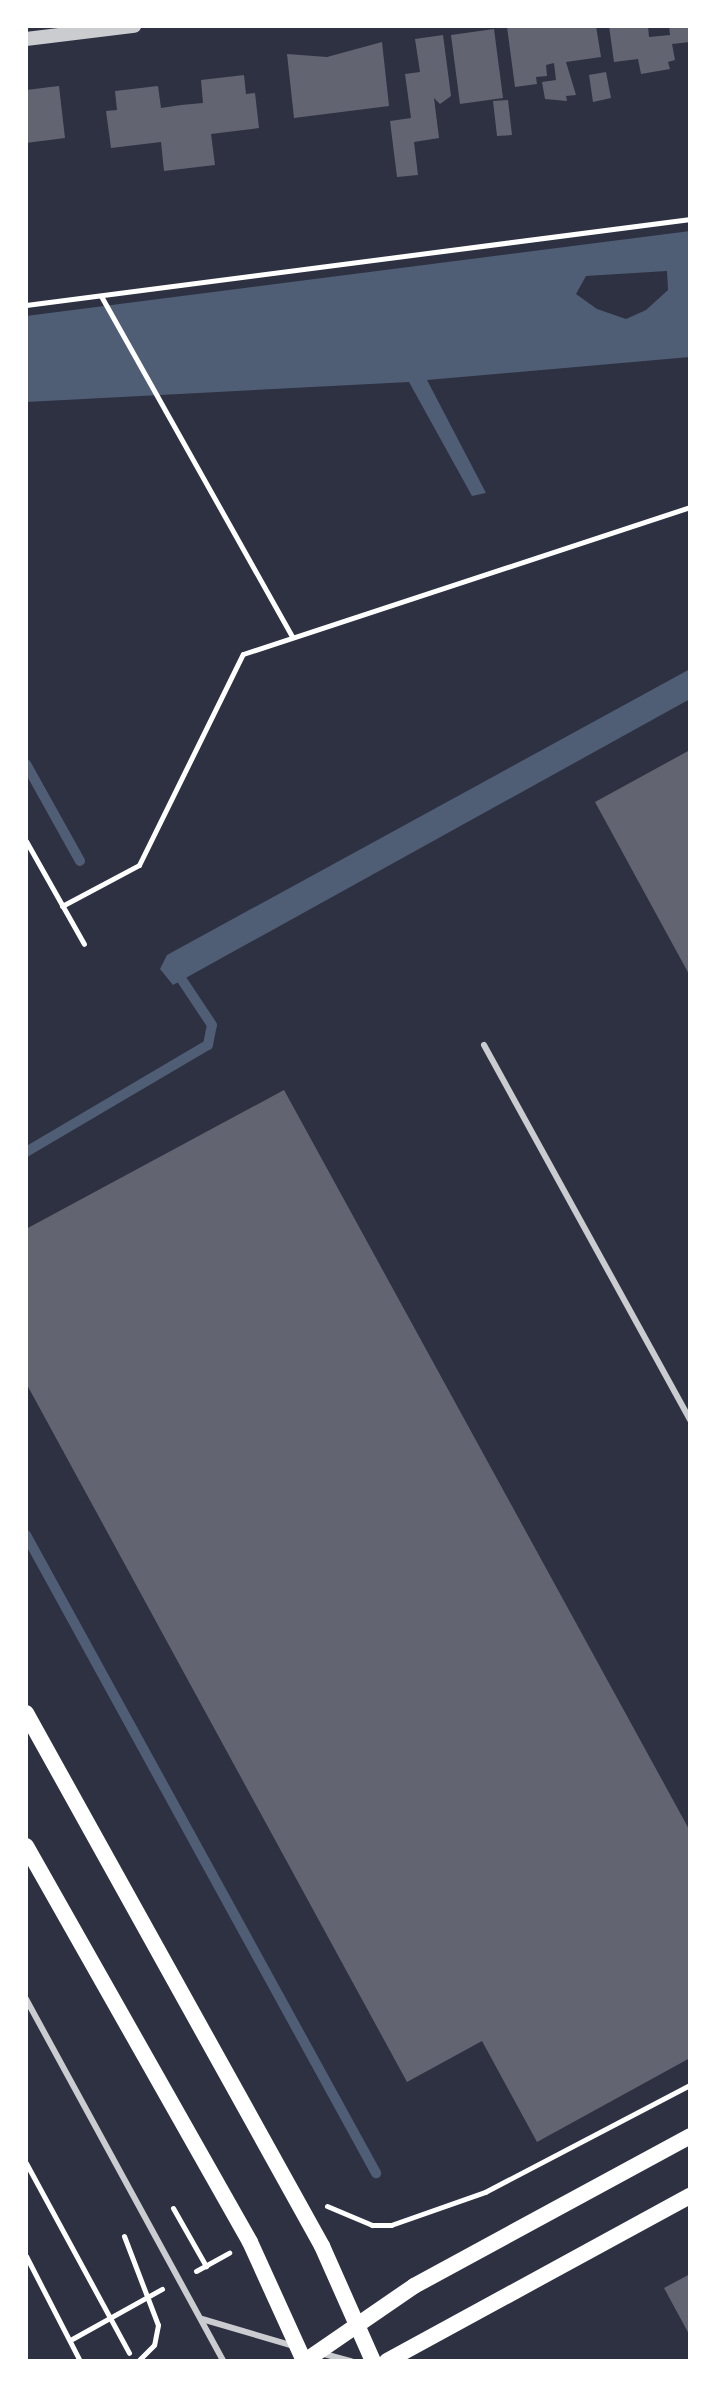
<!DOCTYPE html>
<style>
body{margin:0}
#map{position:relative;width:716px;height:2387px;overflow:hidden;background:#2d3142;font-family:"Times New Roman",serif}
div>[style]{position:absolute}
.water>*{inset:0;background:#4f5d75}
.stream>*{height:10px;margin:-5px;padding:0 5px;transform-origin:5px;border-radius:5px;background:#4f5d75}
.building>*{inset:0;background:#626471}
.path>*{height:5px;margin:-2.5px;padding:0 2.5px;transform-origin:2.5px;border-radius:2.5px;background:#fff}
.service>*{height:6px;margin:-3px;padding:0 3px;transform-origin:3px;border-radius:3px;background:#caccd0}
.tertiary>*{height:14px;margin:-7px;padding:0 7px;transform-origin:7px;border-radius:7px;background:#caccd0}
.secondary>*{height:16px;margin:-8px;padding:0 8px;transform-origin:8px;border-radius:8px;background:#fff}
span{translate:-50% -50%;white-space:nowrap;text-align:center;line-height:1.15;-webkit-text-stroke:6px #fff;paint-order:stroke}
.frame{position:absolute;inset:0;border:28px solid #fff;pointer-events:none}
</style>
<div id="map">
<div class="water">
<i style="clip-path:polygon(evenodd,690px 231px,690px 357px,427px 380px,486px 493px,472px 496px,409px 382px,26px 402px,26px 316px,690px 231px,667px 271px,668px 290px,646px 310px,626px 319px,597px 309px,576px 294px,586px 276px,667px 271px)"></i>
<i style="clip-path:polygon(690px 669px,690px 699px,173px 985px,160px 969px,167px 955px)"></i>
</div>
<div class="stream">
<i style="left:26px;top:764px;width:111px;rotate:60.9deg"></i>
<i style="left:26px;top:1152px;width:211px;rotate:-30.5deg"></i>
<i style="left:208px;top:1045px;width:20px;rotate:-79deg"></i>
<i style="left:212px;top:1025px;width:54px;rotate:-123.7deg"></i>
<i style="left:26px;top:1535px;width:728px;rotate:61.25deg"></i>
</div>
<div class="building">
<i style="clip-path:polygon(596px 26px,601px 57px,566px 62px,576px 95px,566px 96px,567px 101px,545px 99px,542px 82px,556px 80px,554px 63px,546px 65px,547px 76px,536px 77px,537px 84px,515px 87px,507px 27px)"></i>
<i style="clip-path:polygon(609px 26px,648px 26px,649px 37px,670px 35px,669px 26px,690px 26px,690px 42px,672px 44px,675px 60px,668px 62px,670px 69px,641px 74px,638px 59px,614px 62px)"></i>
<i style="clip-path:polygon(494px 29px,503px 98px,460px 104px,451px 35px)"></i>
<i style="clip-path:polygon(443px 35px,451px 96px,440px 104px,434px 98px,439px 138px,414px 142px,418px 175px,397px 177px,390px 121px,411px 118px,405px 74px,420px 72px,415px 39px)"></i>
<i style="clip-path:polygon(382px 42px,389px 106px,294px 118px,287px 54px,327px 57px)"></i>
<i style="clip-path:polygon(606px 72px,611px 98px,593px 102px,589px 75px)"></i>
<i style="clip-path:polygon(244px 75px,246px 94px,255px 93px,259px 128px,211px 134px,215px 165px,164px 171px,161px 142px,111px 148px,106px 111px,117px 110px,115px 91px,158px 86px,161px 108px,181px 105px,203px 103px,201px 80px)"></i>
<i style="clip-path:polygon(59px 86px,65px 138px,26px 143px,26px 90px)"></i>
<i style="clip-path:polygon(508px 100px,512px 135px,497px 136px,493px 101px)"></i>
<i style="clip-path:polygon(690px 750px,690px 976px,595px 802px)"></i>
<i style="clip-path:polygon(284px 1090px,690px 1831px,690px 2058px,537px 2142px,482px 2041px,407px 2082px,26px 1383px,26px 1229px)"></i>
<i style="clip-path:polygon(690px 2274px,690px 2336px,664px 2288px)"></i>
</div>
<div class="path">
<i style="left:101px;top:296px;width:391px;rotate:60.7deg"></i>
<i style="left:26px;top:305px;width:670px;rotate:-7.38deg"></i>
<i style="left:26px;top:841px;width:118px;rotate:60.6deg"></i>
<i style="left:62px;top:906px;width:87px;rotate:-28deg"></i>
<i style="left:139px;top:865px;width:235px;rotate:-63.8deg"></i>
<i style="left:243px;top:654px;width:471px;rotate:-18.2deg"></i>
<i style="left:26px;top:2163px;width:216px;rotate:61.5deg"></i>
<i style="left:327px;top:2206px;width:49px;rotate:22.9deg"></i>
<i style="left:372px;top:2225px;width:19px"></i>
<i style="left:391px;top:2225px;width:100px;rotate:-19.3deg"></i>
<i style="left:485px;top:2192px;width:231px;rotate:-27.6deg"></i>
<i style="left:173px;top:2208px;width:67px;rotate:60.4deg"></i>
<i style="left:124px;top:2236px;width:95px;rotate:69.1deg"></i>
<i style="left:158px;top:2325px;width:20px;rotate:101deg"></i>
<i style="left:154px;top:2345px;width:23px;rotate:135deg"></i>
<i style="left:26px;top:2256px;width:118px;rotate:62.8deg"></i>
<i style="left:196px;top:2271px;width:38px;rotate:-29deg"></i>
<i style="left:72px;top:2339px;width:103px;rotate:-29.1deg"></i>
</div>
<div class="service">
<i style="left:484px;top:1045px;width:428px;rotate:61.2deg"></i>
<i style="left:26px;top:1999px;width:412px;rotate:61.4deg"></i>
<i style="left:202px;top:2319px;width:96px;rotate:16.4deg"></i>
<i style="left:324px;top:2354px;width:28px;rotate:15deg"></i>
</div>
<div class="tertiary">
<i style="left:26px;top:39px;width:109px;rotate:-6.9deg"></i>
</div>
<div class="secondary">
<i style="left:26px;top:1713px;width:610px;rotate:60.95deg"></i>
<i style="left:322px;top:2246px;width:126px;rotate:66.1deg"></i>
<i style="left:26px;top:1846px;width:455px;rotate:60.5deg"></i>
<i style="left:250px;top:2242px;width:131px;rotate:65.6deg"></i>
<i style="left:305px;top:2361px;width:132px;rotate:-34.5deg"></i>
<i style="left:414px;top:2286px;width:314px;rotate:-28.5deg"></i>
<i style="left:387px;top:2361px;width:345px;rotate:-28.6deg"></i>
</div>
<div class="frame"></div>
</div>
